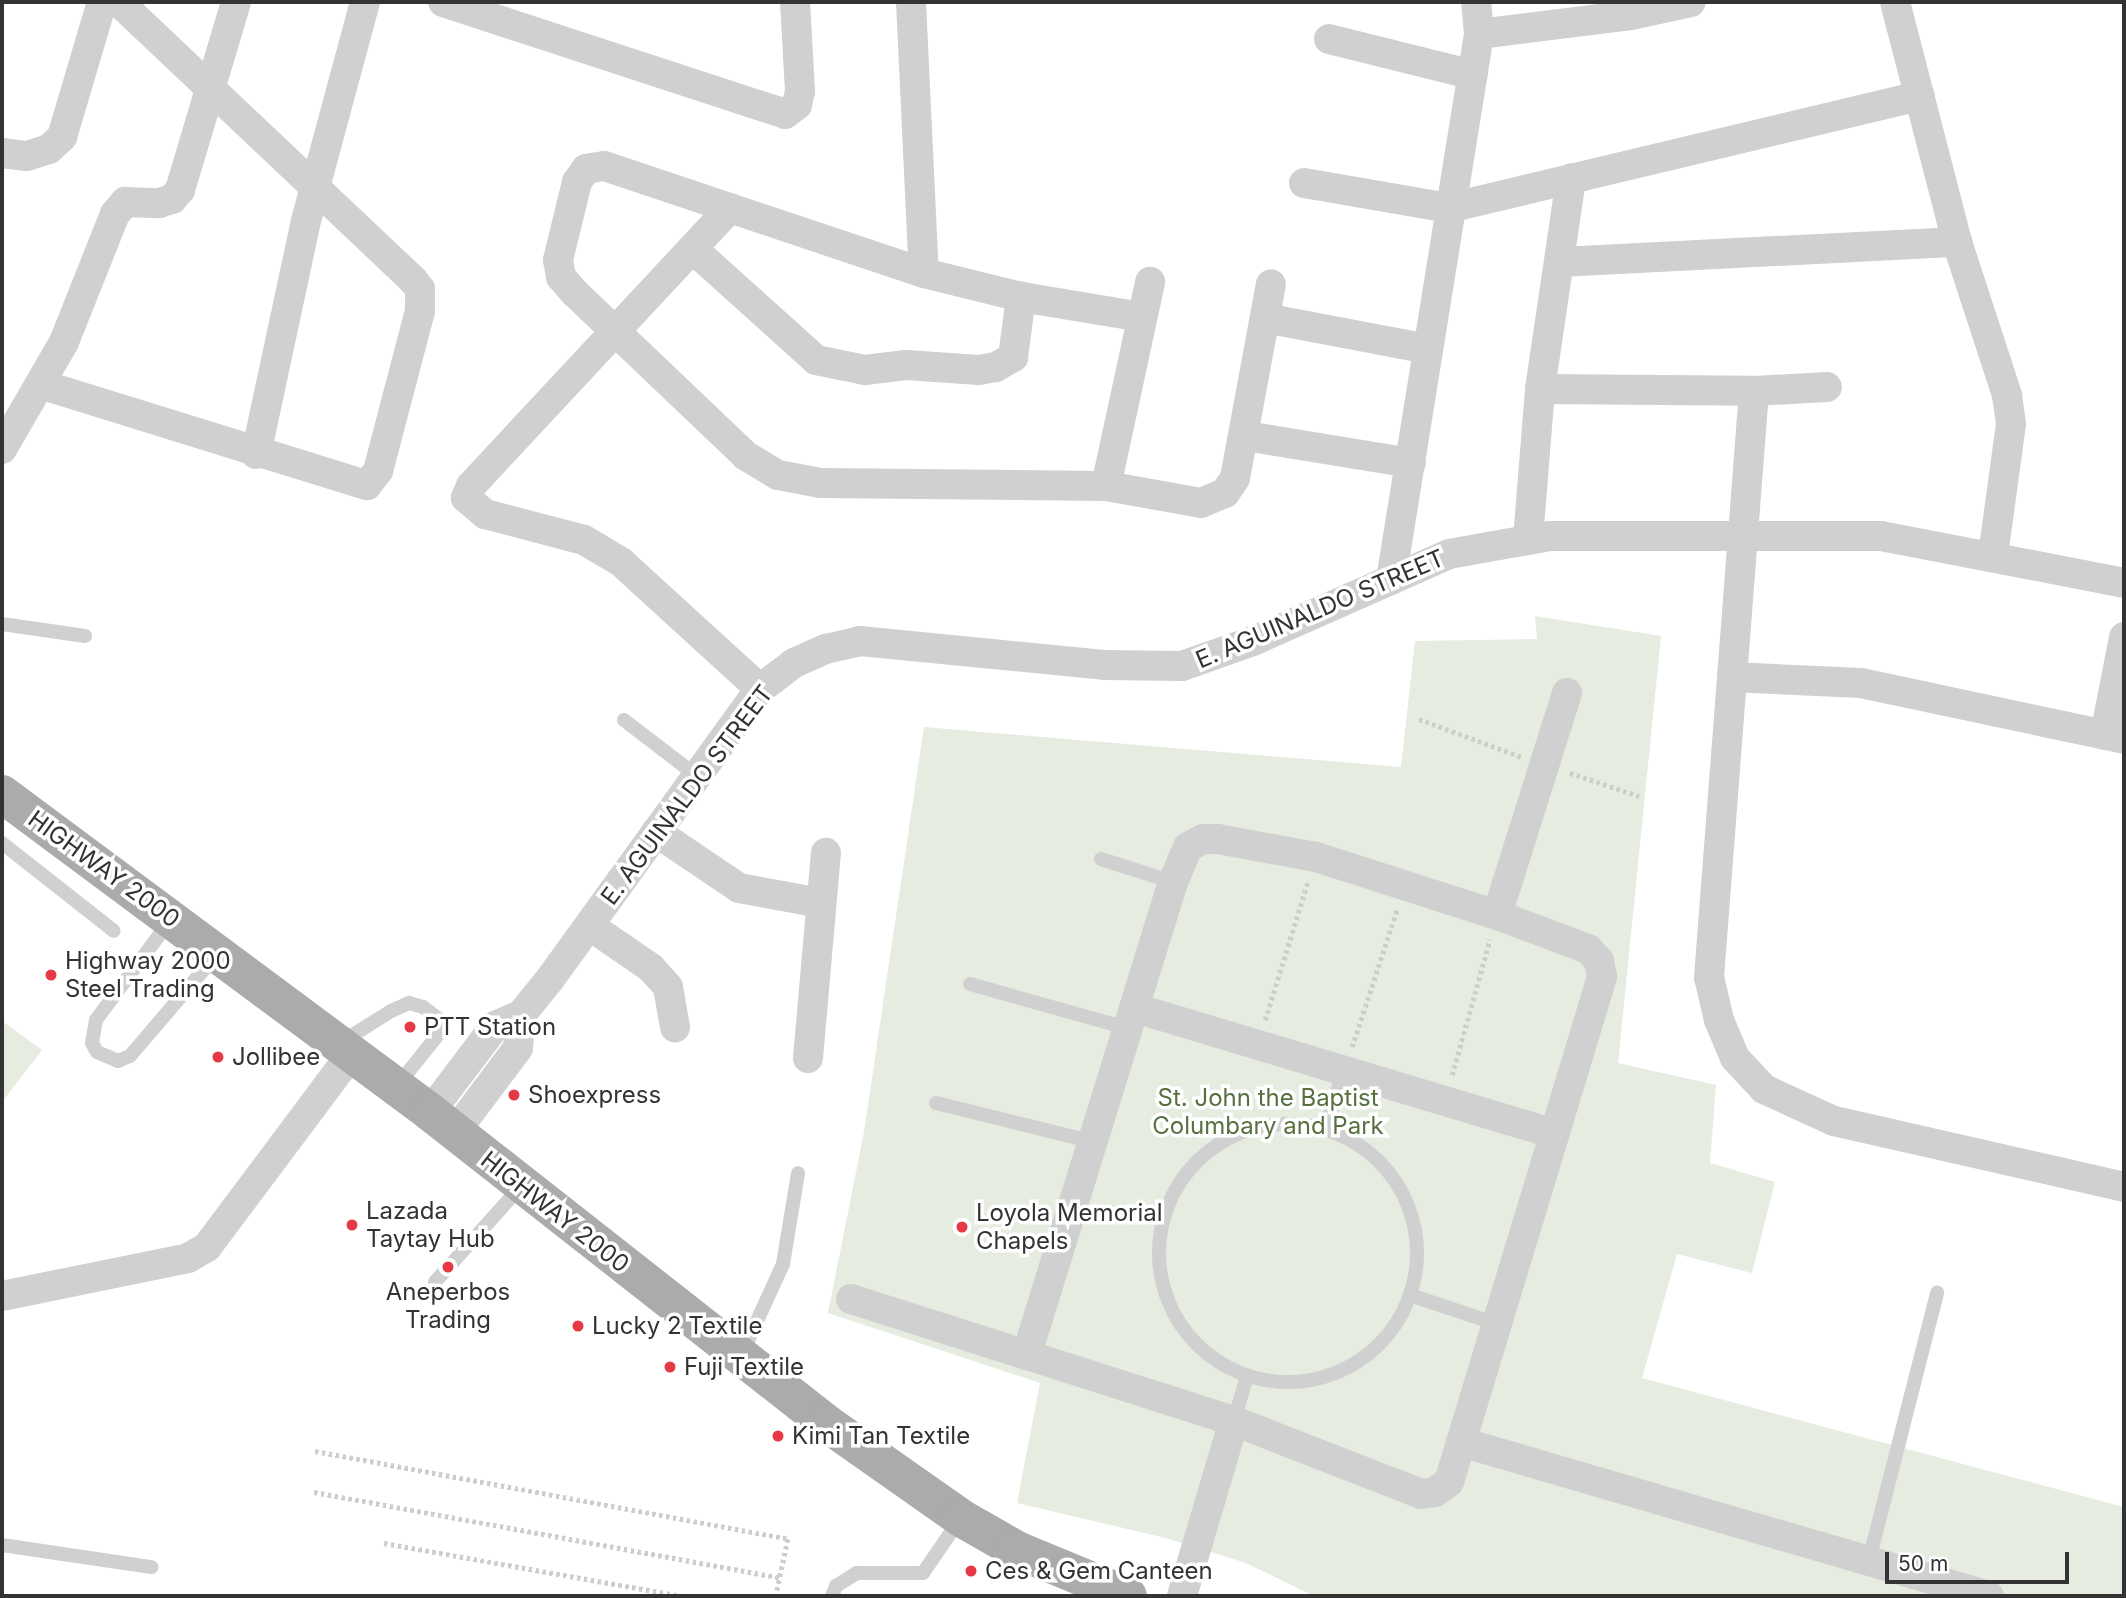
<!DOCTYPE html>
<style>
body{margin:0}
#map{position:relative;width:2126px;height:1598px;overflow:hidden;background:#fff;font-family:Inter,sans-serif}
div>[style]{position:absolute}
.green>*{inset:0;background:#e6ecdf}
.path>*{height:4.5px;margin-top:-2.25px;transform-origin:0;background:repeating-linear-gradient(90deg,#cdcdcd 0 3.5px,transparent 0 7px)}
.service>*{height:14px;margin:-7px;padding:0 7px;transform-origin:7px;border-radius:7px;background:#d0d0d0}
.service>.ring{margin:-7px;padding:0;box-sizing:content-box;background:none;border:14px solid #d0d0d0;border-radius:50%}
.minor>*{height:30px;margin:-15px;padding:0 15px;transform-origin:15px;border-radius:15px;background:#d0d0d0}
.primary>*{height:38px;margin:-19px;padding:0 19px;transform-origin:19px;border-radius:19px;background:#ababab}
.dots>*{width:19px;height:19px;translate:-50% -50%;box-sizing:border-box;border:4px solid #fff;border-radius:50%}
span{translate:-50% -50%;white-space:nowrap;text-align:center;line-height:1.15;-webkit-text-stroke:7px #fff;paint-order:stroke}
.street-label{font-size:24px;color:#333}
.poi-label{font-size:24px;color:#333}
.left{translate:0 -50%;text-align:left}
.park-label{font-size:24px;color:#56703f}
.frame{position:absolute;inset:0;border:4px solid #333;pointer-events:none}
.scale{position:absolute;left:1885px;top:1552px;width:184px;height:32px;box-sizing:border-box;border:4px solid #333;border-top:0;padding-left:9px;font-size:21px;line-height:24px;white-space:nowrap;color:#333;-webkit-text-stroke:5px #fff;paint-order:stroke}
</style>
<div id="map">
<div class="green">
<i style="clip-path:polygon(1535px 616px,1661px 636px,1618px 1063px,1716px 1085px,1710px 1163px,1775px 1182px,1752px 1273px,1677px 1254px,1642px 1378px,2124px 1507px,2124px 1596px,1314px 1596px,1246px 1563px,1166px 1538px,1017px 1503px,1040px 1383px,828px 1313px,864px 1132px,924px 727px,1401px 767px,1415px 641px,1537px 639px)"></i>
<i style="clip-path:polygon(2px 1021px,42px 1050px,2px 1102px)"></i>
</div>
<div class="path">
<i style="left:1419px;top:719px;width:110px;rotate:20.3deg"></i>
<i style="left:1570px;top:773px;width:73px;rotate:18.4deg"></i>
<i style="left:1265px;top:1020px;width:145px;rotate:-72.8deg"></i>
<i style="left:1352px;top:1047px;width:145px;rotate:-71.9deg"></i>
<i style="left:1452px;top:1075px;width:141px;rotate:-74.4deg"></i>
<i style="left:315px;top:1451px;width:481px;rotate:10.5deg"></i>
<i style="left:788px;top:1539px;width:58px;rotate:101.9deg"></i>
<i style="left:314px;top:1492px;width:473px;rotate:10.4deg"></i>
<i style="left:384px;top:1543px;width:304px;rotate:10.1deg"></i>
</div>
<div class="service">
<i style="left:2px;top:624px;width:84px;rotate:8.2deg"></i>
<i style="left:624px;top:720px;width:92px;rotate:37.5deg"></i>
<i style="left:2px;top:843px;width:142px;rotate:38.2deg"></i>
<i style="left:1101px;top:859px;width:76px;rotate:17.7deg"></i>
<i style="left:169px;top:922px;width:122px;rotate:126.7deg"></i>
<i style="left:96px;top:1020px;width:23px;rotate:100deg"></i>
<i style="left:92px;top:1043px;width:10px;rotate:61deg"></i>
<i style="left:97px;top:1052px;width:23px;rotate:23deg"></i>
<i style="left:118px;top:1061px;width:13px;rotate:-23deg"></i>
<i style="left:130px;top:1056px;width:134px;rotate:-49.5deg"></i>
<i style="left:970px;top:984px;width:163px;rotate:15.7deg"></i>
<i style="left:340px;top:1043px;width:60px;rotate:-32.1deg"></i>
<i style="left:391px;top:1011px;width:20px;rotate:-24deg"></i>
<i style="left:409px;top:1003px;width:15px;rotate:16deg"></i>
<i style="left:423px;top:1007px;width:21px;rotate:37deg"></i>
<i style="left:440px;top:1020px;width:11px;rotate:85deg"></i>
<i style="left:441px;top:1031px;width:70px;rotate:128.7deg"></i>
<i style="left:936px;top:1103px;width:163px;rotate:13.9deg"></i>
<i class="ring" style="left:1159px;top:1124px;width:244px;height:244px"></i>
<i style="left:1325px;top:1129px;width:62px;rotate:-72.1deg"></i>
<i style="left:435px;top:1282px;width:129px;rotate:-48.1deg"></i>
<i style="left:1410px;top:1295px;width:92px;rotate:18.4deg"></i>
<i style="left:742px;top:1354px;width:99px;rotate:-65.5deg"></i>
<i style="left:783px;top:1264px;width:92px;rotate:-80.6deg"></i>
<i style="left:1234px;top:1421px;width:47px;rotate:-73.9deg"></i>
<i style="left:2px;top:1545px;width:151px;rotate:8.4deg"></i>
<i style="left:1869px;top:1560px;width:276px;rotate:-75.7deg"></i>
<i style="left:832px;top:1596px;width:11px;rotate:-68deg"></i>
<i style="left:836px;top:1586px;width:25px;rotate:-32deg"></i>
<i style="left:857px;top:1573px;width:66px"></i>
<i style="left:923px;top:1573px;width:65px;rotate:-55.6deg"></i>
</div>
<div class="minor">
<i style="left:443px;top:2px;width:360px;rotate:18.1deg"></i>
<i style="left:785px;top:114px;width:15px;rotate:-37deg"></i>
<i style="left:797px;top:105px;width:14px;rotate:-78deg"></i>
<i style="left:800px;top:91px;width:89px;rotate:-93.2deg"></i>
<i style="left:911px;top:2px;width:271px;rotate:87.3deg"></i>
<i style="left:1895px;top:2px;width:248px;rotate:75.5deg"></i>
<i style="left:1957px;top:242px;width:161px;rotate:71.9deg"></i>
<i style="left:2007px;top:395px;width:29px;rotate:82deg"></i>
<i style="left:2011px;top:424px;width:132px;rotate:97.8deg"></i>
<i style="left:1479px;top:34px;width:153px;rotate:-7.1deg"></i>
<i style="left:1631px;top:15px;width:61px;rotate:-12.2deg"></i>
<i style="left:1329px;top:39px;width:148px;rotate:14deg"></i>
<i style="left:2px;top:153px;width:25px;rotate:7deg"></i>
<i style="left:27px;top:156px;width:23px;rotate:-18deg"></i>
<i style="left:49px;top:149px;width:18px;rotate:-43deg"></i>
<i style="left:62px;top:137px;width:141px;rotate:-73.5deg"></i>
<i style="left:1304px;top:183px;width:147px;rotate:9.8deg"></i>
<i style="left:1449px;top:208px;width:484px;rotate:-13.4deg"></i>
<i style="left:730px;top:208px;width:380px;rotate:133deg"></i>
<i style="left:471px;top:486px;width:13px;rotate:113deg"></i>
<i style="left:466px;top:498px;width:25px;rotate:40deg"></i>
<i style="left:485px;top:514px;width:102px;rotate:14.7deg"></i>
<i style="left:584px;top:540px;width:43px;rotate:30.7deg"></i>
<i style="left:621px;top:562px;width:188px;rotate:42.4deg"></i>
<i style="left:694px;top:250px;width:164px;rotate:42deg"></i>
<i style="left:816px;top:360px;width:50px;rotate:11.5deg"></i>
<i style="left:865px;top:370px;width:41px;rotate:-7deg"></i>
<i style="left:906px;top:365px;width:73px;rotate:3.9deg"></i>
<i style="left:979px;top:370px;width:17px;rotate:-10deg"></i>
<i style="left:996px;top:367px;width:20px;rotate:-30deg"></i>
<i style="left:1013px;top:357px;width:61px;rotate:-82.4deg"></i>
<i style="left:1560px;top:262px;width:398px;rotate:-2.9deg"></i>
<i style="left:1142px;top:317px;width:123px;rotate:-170.6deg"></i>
<i style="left:1021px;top:297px;width:100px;rotate:-166.1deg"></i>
<i style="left:924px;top:273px;width:337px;rotate:-161.5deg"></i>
<i style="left:604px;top:166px;width:18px;rotate:171deg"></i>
<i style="left:586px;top:169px;width:16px;rotate:125deg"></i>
<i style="left:577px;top:182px;width:80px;rotate:103.7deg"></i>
<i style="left:558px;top:260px;width:17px;rotate:80deg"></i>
<i style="left:561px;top:277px;width:21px;rotate:49deg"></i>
<i style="left:575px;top:293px;width:236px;rotate:43.6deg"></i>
<i style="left:746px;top:456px;width:37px;rotate:31deg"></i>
<i style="left:778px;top:475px;width:43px;rotate:10.8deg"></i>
<i style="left:820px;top:483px;width:286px;rotate:0.6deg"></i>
<i style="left:1106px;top:486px;width:97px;rotate:10.1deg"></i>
<i style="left:1201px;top:503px;width:26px;rotate:-23deg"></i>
<i style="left:1225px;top:493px;width:18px;rotate:-56deg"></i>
<i style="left:1235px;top:478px;width:197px;rotate:-79.5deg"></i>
<i style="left:1265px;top:318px;width:166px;rotate:10.8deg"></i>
<i style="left:43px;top:385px;width:339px;rotate:17.2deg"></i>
<i style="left:367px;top:485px;width:18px;rotate:-52deg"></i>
<i style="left:378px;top:471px;width:165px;rotate:-75.3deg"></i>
<i style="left:420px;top:311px;width:22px;rotate:-90deg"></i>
<i style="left:420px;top:289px;width:11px;rotate:-128deg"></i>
<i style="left:413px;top:280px;width:405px;rotate:-136.6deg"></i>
<i style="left:1540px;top:389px;width:214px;rotate:0.5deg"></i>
<i style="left:1754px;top:391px;width:73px;rotate:-3.1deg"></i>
<i style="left:1754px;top:391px;width:588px;rotate:94.39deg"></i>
<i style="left:1709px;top:977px;width:44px;rotate:76.9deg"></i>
<i style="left:1719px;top:1020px;width:41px;rotate:67.2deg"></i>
<i style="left:1735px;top:1058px;width:42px;rotate:46.9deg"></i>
<i style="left:1764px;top:1089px;width:77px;rotate:24.6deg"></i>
<i style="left:1834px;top:1121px;width:297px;rotate:12.8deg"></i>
<i style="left:1246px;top:436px;width:167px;rotate:9.3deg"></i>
<i style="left:2px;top:449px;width:124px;rotate:-59.9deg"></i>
<i style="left:64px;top:342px;width:138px;rotate:-68.3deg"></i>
<i style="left:115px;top:214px;width:16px;rotate:-50deg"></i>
<i style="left:125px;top:202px;width:34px;rotate:2deg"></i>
<i style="left:159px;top:203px;width:14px;rotate:-17deg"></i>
<i style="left:172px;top:199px;width:12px;rotate:-48deg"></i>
<i style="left:180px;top:190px;width:196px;rotate:-73.4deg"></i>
<i style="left:256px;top:454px;width:242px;rotate:-77.9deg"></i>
<i style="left:307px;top:217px;width:223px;rotate:-74.9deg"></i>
<i style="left:1106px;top:486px;width:209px;rotate:-77.8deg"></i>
<i style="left:1528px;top:539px;width:150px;rotate:-85.4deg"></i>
<i style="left:1540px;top:389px;width:213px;rotate:-81.6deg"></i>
<i style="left:1391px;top:580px;width:553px;rotate:-80.84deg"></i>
<i style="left:1479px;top:34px;width:32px;rotate:-95deg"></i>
<i style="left:1732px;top:677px;width:129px;rotate:2.7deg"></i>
<i style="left:1861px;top:683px;width:269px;rotate:12deg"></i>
<i style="left:2105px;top:735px;width:100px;rotate:-79deg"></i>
<i style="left:656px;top:832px;width:100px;rotate:34deg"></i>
<i style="left:739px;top:888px;width:83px;rotate:10.4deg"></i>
<i style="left:1497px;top:915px;width:233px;rotate:-72.5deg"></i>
<i style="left:590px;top:926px;width:74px;rotate:34.5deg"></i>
<i style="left:651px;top:968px;width:25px;rotate:48deg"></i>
<i style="left:668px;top:987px;width:41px;rotate:80.1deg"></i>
<i style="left:1135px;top:1008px;width:438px;rotate:16.7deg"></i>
<i style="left:808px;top:1058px;width:206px;rotate:-85deg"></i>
<i style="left:430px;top:1112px;width:108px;rotate:-52.9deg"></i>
<i style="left:495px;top:1026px;width:28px;rotate:-23deg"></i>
<i style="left:521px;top:1015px;width:46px;rotate:-51.1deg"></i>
<i style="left:550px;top:979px;width:358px;rotate:-54.1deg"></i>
<i style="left:760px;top:689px;width:43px;rotate:-37.4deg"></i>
<i style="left:794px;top:663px;width:35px;rotate:-24deg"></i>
<i style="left:826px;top:649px;width:35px;rotate:-13deg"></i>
<i style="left:860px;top:641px;width:245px;rotate:5.6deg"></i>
<i style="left:1104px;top:665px;width:78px;rotate:0.7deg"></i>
<i style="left:1182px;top:666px;width:75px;rotate:-19.4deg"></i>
<i style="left:1253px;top:641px;width:214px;rotate:-23.9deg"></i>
<i style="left:1449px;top:554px;width:103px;rotate:-10.1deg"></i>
<i style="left:1550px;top:536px;width:331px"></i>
<i style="left:1881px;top:536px;width:248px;rotate:10.9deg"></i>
<i style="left:455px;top:1132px;width:105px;rotate:-53.1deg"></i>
<i style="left:518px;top:1048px;width:33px;rotate:-85deg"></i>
<i style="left:2px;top:1296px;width:190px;rotate:-11.5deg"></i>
<i style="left:188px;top:1258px;width:22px;rotate:-30deg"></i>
<i style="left:207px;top:1247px;width:242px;rotate:-53.2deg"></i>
<i style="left:851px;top:1299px;width:185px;rotate:17.7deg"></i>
<i style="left:1027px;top:1355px;width:217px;rotate:17.7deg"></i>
<i style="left:1234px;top:1421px;width:201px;rotate:21.3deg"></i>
<i style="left:1421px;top:1494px;width:14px;rotate:-8deg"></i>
<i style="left:1435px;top:1492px;width:17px;rotate:-36deg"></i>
<i style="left:1449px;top:1482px;width:528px;rotate:-73.14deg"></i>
<i style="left:1602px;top:977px;width:16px;rotate:-101deg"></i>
<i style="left:1599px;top:961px;width:16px;rotate:-133deg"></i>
<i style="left:1588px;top:949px;width:97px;rotate:-159.5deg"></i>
<i style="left:1497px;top:915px;width:190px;rotate:-162.2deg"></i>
<i style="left:1316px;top:857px;width:100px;rotate:-169.6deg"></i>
<i style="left:1218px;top:839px;width:15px;rotate:180deg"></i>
<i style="left:1203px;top:839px;width:17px;rotate:152deg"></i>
<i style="left:1188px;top:847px;width:38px;rotate:113deg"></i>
<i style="left:1173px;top:882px;width:495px;rotate:107.2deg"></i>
<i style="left:1461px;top:1442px;width:550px;rotate:16.26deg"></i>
<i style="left:1182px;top:1596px;width:183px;rotate:-73.5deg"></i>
</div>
<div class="primary">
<i style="left:2px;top:794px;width:533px;rotate:36.61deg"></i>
<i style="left:430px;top:1112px;width:504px;rotate:38.14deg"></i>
<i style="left:826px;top:1423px;width:165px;rotate:35.1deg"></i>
<i style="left:961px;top:1518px;width:64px;rotate:29.7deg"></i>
<i style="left:1017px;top:1550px;width:120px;rotate:22.5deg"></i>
</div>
<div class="dots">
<i style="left:51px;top:975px;background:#e63946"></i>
<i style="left:410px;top:1027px;background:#e63946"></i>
<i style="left:218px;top:1057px;background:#e63946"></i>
<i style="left:514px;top:1095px;background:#e63946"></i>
<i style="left:352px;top:1225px;background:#e63946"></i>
<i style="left:962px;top:1227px;background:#e63946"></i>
<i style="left:448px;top:1267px;background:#e63946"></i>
<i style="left:578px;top:1326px;background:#e63946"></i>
<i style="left:670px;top:1367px;background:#e63946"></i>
<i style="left:778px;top:1436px;background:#e63946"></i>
<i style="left:971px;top:1571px;background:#e63946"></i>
</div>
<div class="street-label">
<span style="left:1320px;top:609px;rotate:-23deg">E. AGUINALDO STREET</span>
<span style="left:687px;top:795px;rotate:-53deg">E. AGUINALDO STREET</span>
<span style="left:104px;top:869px;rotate:36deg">HIGHWAY 2000</span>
<span style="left:555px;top:1212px;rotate:38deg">HIGHWAY 2000</span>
</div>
<div class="poi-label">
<span class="left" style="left:65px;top:975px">Highway 2000<br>Steel Trading</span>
<span class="left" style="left:424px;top:1027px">PTT Station</span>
<span class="left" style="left:232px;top:1057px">Jollibee</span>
<span class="left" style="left:528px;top:1095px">Shoexpress</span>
<span class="left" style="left:366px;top:1225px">Lazada<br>Taytay Hub</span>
<span class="left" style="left:976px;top:1227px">Loyola Memorial<br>Chapels</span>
<span style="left:448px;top:1306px">Aneperbos<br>Trading</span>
<span class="left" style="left:592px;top:1326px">Lucky 2 Textile</span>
<span class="left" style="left:684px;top:1367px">Fuji Textile</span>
<span class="left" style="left:792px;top:1436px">Kimi Tan Textile</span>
<span class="left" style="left:985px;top:1571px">Ces &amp; Gem Canteen</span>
</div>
<div class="park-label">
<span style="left:1268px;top:1112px">St. John the Baptist<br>Columbary and Park</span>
</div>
<div class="frame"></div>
<div class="scale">50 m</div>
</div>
